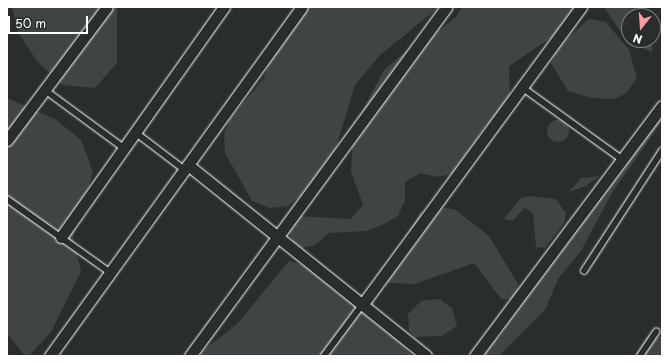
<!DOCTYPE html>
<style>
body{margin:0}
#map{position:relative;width:669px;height:363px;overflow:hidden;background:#2a2d2e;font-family:"Playpen Sans",sans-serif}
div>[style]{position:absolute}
.green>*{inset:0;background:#414445}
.round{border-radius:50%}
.roads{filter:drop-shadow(0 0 1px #fff) drop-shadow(0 0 1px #fff)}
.lane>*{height:5.5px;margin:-2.75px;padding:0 2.75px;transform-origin:2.75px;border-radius:2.75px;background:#2a2d2e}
.street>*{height:11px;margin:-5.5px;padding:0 5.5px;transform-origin:5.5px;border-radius:5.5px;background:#2a2d2e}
span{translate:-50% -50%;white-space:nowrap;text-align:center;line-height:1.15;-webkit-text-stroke:3px #2a2d2e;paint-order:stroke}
.frame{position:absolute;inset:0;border:8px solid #fff;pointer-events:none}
.north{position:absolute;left:621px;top:8px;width:40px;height:40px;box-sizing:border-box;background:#2a2d2e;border:1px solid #7f8182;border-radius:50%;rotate:197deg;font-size:11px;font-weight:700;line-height:16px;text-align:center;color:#fff}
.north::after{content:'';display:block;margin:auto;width:14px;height:18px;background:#ff9aa2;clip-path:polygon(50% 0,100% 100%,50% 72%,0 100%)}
.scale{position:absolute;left:8px;top:16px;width:80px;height:18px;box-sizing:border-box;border:2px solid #fff;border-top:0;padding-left:5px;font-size:12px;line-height:14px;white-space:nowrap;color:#fff;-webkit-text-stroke:3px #2a2d2e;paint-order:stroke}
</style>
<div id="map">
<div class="green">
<i style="clip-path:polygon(12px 7px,117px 7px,117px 63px,95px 88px,62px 85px,37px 61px,18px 33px)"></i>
<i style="clip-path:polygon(305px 7px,439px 7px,379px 56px,355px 85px,334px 154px,317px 183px,288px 206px,270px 208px,252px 201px,225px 153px,224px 135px,230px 119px,264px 78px,275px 44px)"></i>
<i style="clip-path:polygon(462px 7px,583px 7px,557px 34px,509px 66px,510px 102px,484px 128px,453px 174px,437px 177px,420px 173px,405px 182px,405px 200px,398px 216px,382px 225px,366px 231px,329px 233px,315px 245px,297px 249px,289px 233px,296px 216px,351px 219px,363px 205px,351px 172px,353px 137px,359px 117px,384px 70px,411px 47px,428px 39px,456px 17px)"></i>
<i style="clip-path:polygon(604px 7px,636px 7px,634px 16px,629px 16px,629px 40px,653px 40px,652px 52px,631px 43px,624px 37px)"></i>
<i style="clip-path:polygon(589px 19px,606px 22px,629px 50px,637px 78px,626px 93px,615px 99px,591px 98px,568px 91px,551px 63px,561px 44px)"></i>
<i style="clip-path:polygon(7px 98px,55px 119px,81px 140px,93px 172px,73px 238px,81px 271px,51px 332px,29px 356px,25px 356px,7px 333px)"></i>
<i style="clip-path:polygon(662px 108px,662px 121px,612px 193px,581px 251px,558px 279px,545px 310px,499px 356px,471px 356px,500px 337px,544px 260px)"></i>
<i class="round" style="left:547px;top:120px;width:22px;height:22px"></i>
<i style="clip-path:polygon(600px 176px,586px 186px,569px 192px,581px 178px)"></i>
<i style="clip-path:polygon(530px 196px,556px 199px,566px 213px,564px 223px,545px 248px,536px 247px,533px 213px,525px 208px,512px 221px,504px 219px,521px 198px)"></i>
<i style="clip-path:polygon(447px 208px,456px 210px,489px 236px,518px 284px,517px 293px,511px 299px,501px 299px,474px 263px,415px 284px,388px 283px,386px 274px,420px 212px)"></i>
<i style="clip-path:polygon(289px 261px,313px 268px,377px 316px,412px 356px,196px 356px,237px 324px)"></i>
<i style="clip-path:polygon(439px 299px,452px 308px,457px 326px,442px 336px,415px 337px,409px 331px,408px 314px,421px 301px)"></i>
<i style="clip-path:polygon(648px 335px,662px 337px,662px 356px,635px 356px)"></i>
</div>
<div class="roads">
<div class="lane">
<i style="left:522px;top:87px;width:123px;rotate:35.8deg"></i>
<i style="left:45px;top:90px;width:98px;rotate:36.3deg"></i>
<i style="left:135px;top:132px;width:63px;rotate:37.2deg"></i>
<i style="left:7px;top:199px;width:128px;rotate:35.4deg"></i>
<i style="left:584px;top:271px;width:143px;rotate:-57deg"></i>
<i style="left:324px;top:356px;width:64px;rotate:-53.3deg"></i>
<i style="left:640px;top:356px;width:29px;rotate:-56deg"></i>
</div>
<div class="street">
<i style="left:7px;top:140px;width:166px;rotate:-53.1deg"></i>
<i style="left:188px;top:165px;width:305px;rotate:38.7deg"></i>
<i style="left:61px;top:237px;width:282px;rotate:-54.7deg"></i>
<i style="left:362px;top:305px;width:370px;rotate:-53.7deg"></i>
<i style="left:50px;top:356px;width:430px;rotate:-54.2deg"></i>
<i style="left:190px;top:356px;width:433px;rotate:-53.7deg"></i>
<i style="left:475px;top:356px;width:312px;rotate:-53.2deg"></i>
</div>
</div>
<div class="frame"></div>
<div class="north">N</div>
<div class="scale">50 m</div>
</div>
